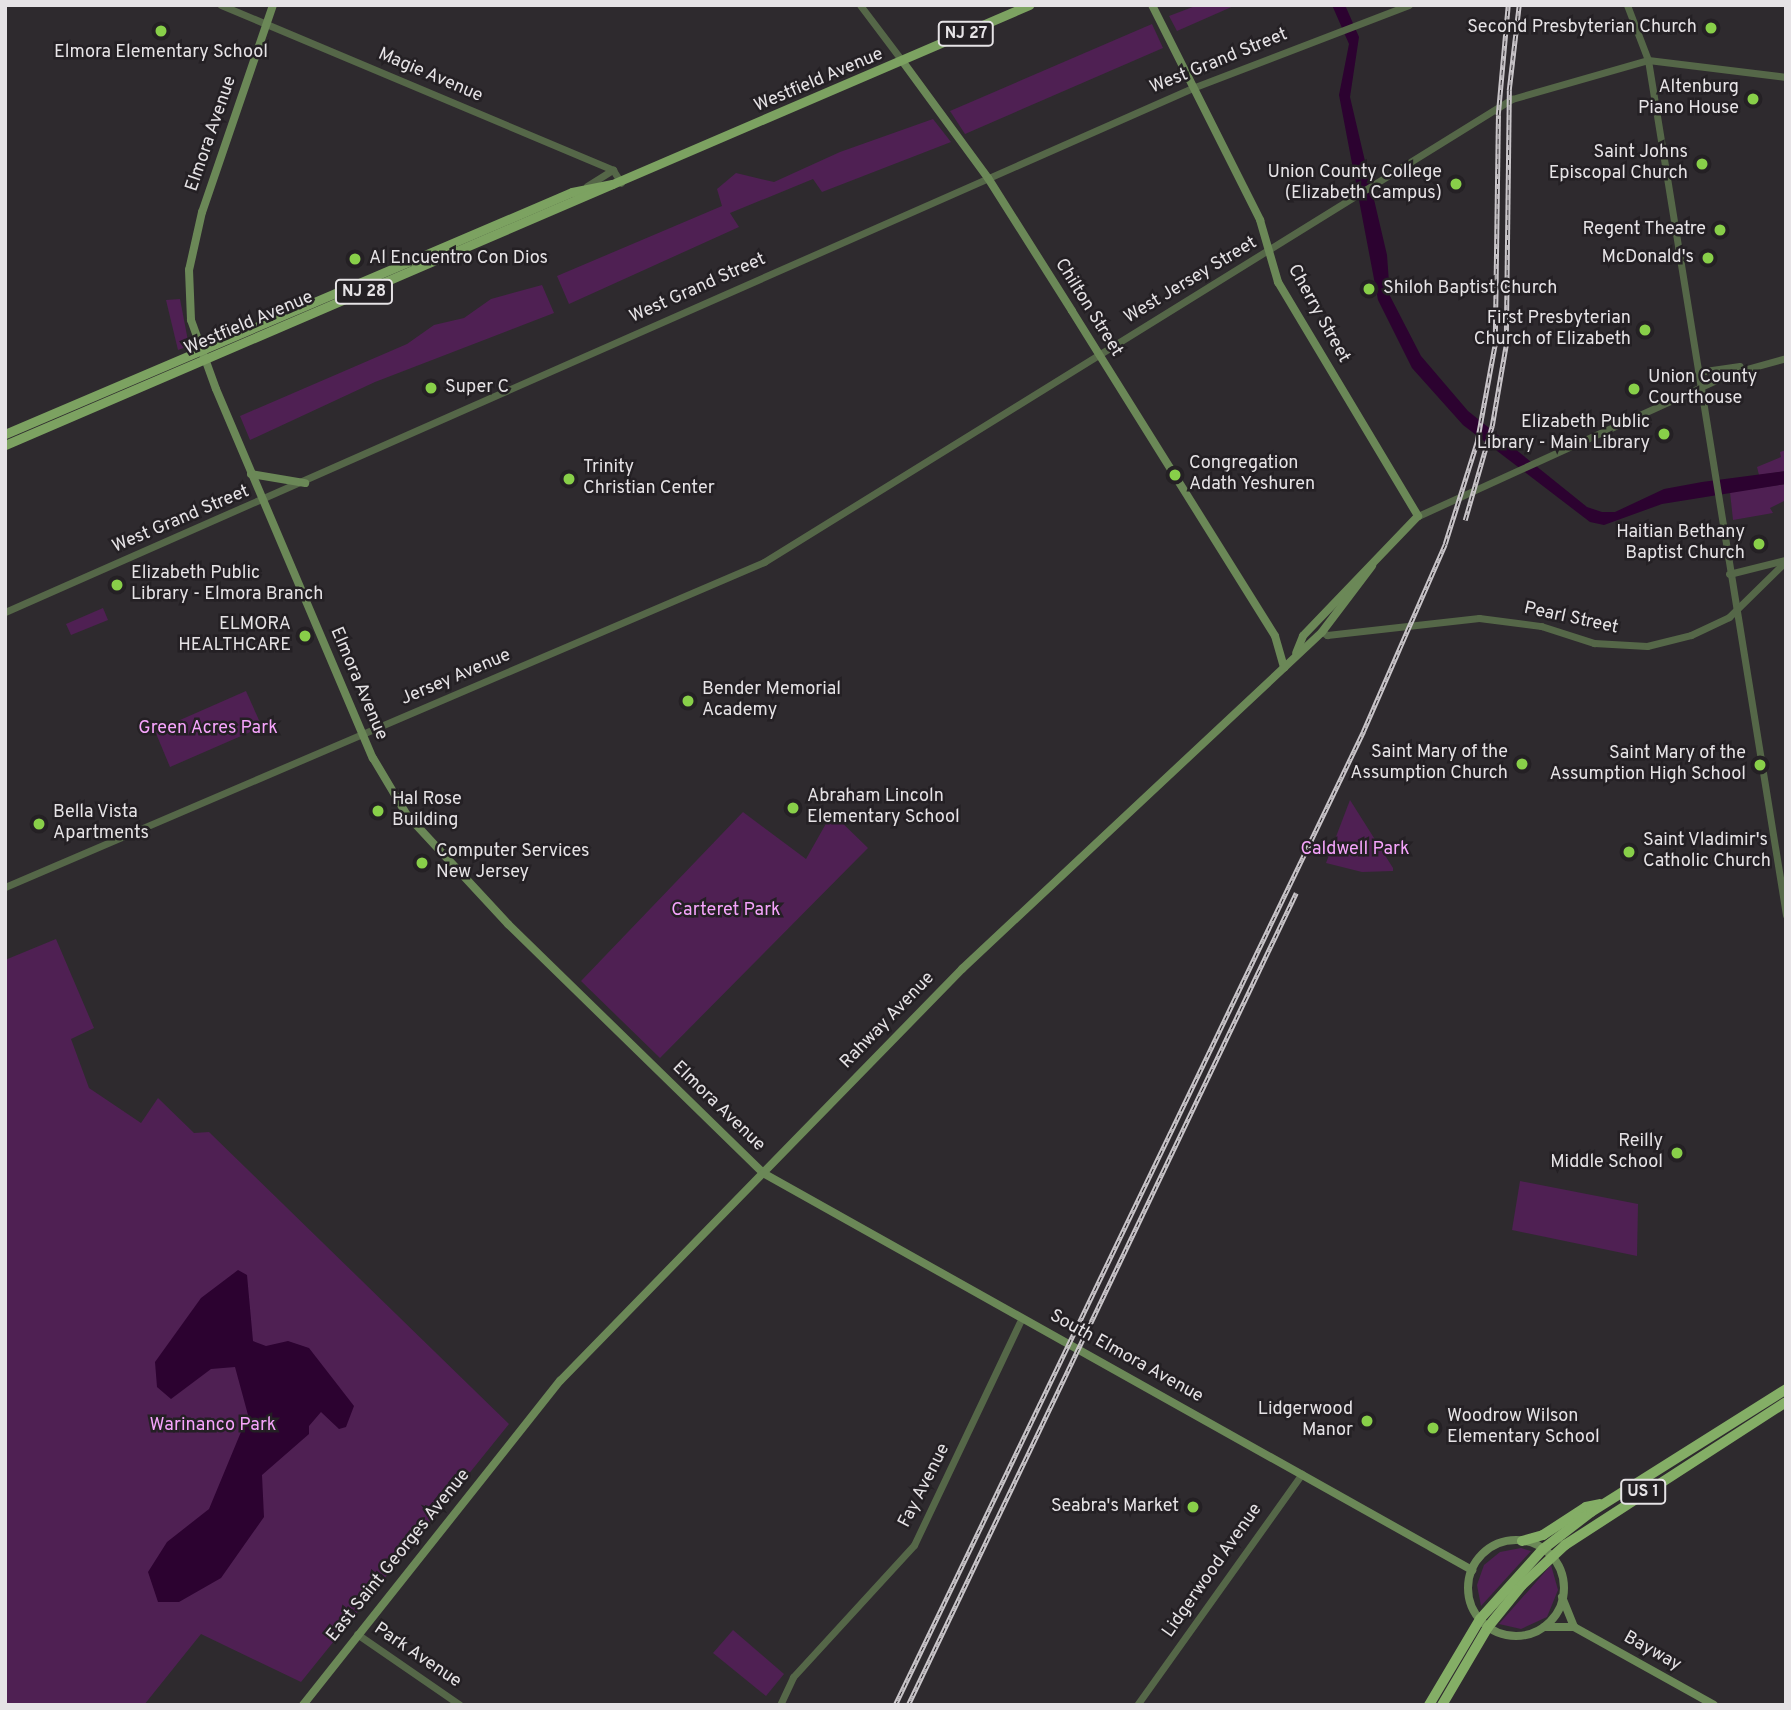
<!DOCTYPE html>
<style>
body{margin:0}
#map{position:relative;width:1791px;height:1710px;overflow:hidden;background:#2e2a2e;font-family:Overpass,sans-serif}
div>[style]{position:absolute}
.green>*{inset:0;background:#4f2053}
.water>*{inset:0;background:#2c0230}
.tertiary>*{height:7px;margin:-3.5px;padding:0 3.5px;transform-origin:3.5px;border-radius:3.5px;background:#556748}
.secondary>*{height:8px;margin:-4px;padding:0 4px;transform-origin:4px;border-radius:4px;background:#6b8857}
.secondary>.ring{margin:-4px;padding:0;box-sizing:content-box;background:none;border:8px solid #6b8857;border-radius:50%}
.primary>*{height:9px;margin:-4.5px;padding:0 4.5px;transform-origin:4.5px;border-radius:4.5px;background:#7ca261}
.trunk>*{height:10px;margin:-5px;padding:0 5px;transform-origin:5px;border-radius:5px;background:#84ae66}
.rail>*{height:4.5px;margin-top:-2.25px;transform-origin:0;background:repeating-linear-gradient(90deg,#242024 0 5px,#c9c5c9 0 10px);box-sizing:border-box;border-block:2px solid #c9c5c9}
.dots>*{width:19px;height:19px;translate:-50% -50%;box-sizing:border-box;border:4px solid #242024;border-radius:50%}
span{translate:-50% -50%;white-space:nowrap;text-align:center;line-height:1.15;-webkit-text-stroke:5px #242024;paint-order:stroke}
.shield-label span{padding:2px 5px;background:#242024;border:2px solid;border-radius:5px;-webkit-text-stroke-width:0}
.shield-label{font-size:16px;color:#e6e3e6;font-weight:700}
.poi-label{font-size:18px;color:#e6e3e6}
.right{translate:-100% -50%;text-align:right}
.left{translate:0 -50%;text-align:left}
.street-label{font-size:18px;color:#e6e3e6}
.park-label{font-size:18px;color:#f6a4fc}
.frame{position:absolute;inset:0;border:7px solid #e6e3e6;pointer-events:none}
</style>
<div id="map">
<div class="green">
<i style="clip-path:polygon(1198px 5px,1236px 5px,1177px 31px,1169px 16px)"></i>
<i style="clip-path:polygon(1152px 24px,1163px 48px,965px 134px,950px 111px)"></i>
<i style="clip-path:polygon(933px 119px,951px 142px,822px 192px,813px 179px,730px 213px,739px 227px,569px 304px,557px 276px,722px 206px,717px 189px,736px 173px,774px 182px,840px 152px)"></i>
<i style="clip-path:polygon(542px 285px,554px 313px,375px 382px,250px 440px,240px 416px,407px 344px,434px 325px,464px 318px,491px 299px)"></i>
<i style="clip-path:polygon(180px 299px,189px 346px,178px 350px,166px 300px)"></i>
<i style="clip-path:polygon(1786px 450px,1786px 471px,1759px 475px,1757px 467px,1781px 457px,1780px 452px)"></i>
<i style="clip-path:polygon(1786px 484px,1786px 500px,1770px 508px,1773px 513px,1733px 520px,1730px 492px)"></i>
<i style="clip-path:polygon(103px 608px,108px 620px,71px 635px,66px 624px)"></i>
<i style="clip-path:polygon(246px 691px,262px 727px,170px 767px,155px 731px)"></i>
<i style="clip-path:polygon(1350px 800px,1393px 868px,1393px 871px,1362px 872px,1326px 863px)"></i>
<i style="clip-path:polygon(743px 812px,806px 859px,832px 813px,868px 848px,660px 1058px,581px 981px)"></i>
<i style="clip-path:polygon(56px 939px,94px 1028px,71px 1039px,89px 1088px,141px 1123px,158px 1098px,194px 1133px,209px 1132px,509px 1424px,301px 1682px,201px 1634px,144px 1705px,5px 1705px,5px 960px)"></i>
<i style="clip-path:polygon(1520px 1181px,1638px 1204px,1637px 1256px,1512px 1230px)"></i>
<i style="clip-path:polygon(1521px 1548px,1531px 1551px,1481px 1606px,1477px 1585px,1484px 1565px,1500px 1552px)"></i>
<i style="clip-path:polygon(1551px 1565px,1558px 1590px,1547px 1617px,1521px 1629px,1499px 1624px)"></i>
<i style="clip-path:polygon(733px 1630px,784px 1674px,766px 1696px,713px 1653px)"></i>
</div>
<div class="water">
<i style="clip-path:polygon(1332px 5px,1345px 5px,1359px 37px,1350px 97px,1387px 255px,1390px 296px,1421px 356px,1468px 411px,1587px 507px,1602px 512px,1615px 512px,1664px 489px,1702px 482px,1786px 471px,1786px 484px,1662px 504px,1604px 525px,1590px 522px,1463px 425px,1412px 368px,1378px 300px,1339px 95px,1349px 44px)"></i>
<i style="clip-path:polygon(238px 1270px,247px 1275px,253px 1341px,266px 1346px,288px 1341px,309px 1348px,354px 1406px,346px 1427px,339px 1429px,321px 1412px,309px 1426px,309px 1434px,262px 1475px,264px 1517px,221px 1578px,179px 1602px,158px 1602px,148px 1572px,167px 1542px,209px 1509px,248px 1415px,235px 1367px,211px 1369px,171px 1399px,157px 1387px,155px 1362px,201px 1298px)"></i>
</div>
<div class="tertiary">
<i style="left:221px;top:5px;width:425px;rotate:22.8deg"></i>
<i style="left:613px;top:170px;width:15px;rotate:58deg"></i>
<i style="left:860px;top:5px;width:71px;rotate:53deg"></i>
<i style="left:1627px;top:5px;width:59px;rotate:69.1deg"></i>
<i style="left:1648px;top:60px;width:866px;rotate:80.83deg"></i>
<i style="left:587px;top:186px;width:31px;rotate:-32deg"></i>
<i style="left:1698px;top:372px;width:42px;rotate:-8.1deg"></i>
<i style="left:1418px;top:516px;width:345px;rotate:-24.5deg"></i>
<i style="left:1732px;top:373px;width:56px;rotate:-15.5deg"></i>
<i style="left:1729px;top:574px;width:58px;rotate:-14deg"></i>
<i style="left:5px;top:612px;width:1301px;rotate:-23.81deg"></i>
<i style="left:1195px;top:87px;width:229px;rotate:-21deg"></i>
<i style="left:1322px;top:632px;width:6px;rotate:31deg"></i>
<i style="left:1327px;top:635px;width:153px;rotate:-6.4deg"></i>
<i style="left:1479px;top:618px;width:63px;rotate:7.4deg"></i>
<i style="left:1541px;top:626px;width:56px;rotate:17.8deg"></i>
<i style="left:1594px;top:643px;width:53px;rotate:3.2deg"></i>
<i style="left:1647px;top:646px;width:45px;rotate:-14deg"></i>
<i style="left:1691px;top:635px;width:42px;rotate:-25.3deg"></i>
<i style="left:1729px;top:617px;width:80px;rotate:-44.5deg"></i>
<i style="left:5px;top:887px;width:826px;rotate:-23.18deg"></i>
<i style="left:764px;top:562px;width:880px;rotate:-31.76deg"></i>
<i style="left:1512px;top:99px;width:141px;rotate:-16deg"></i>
<i style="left:1648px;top:60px;width:139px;rotate:7deg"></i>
<i style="left:357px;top:1634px;width:125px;rotate:34.6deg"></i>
<i style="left:780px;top:1705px;width:31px;rotate:-65deg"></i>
<i style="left:793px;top:1677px;width:179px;rotate:-47.5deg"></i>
<i style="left:914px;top:1545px;width:251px;rotate:-64.6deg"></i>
<i style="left:1137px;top:1705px;width:284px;rotate:-54.5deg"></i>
</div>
<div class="secondary">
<i style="left:273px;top:5px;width:219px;rotate:108.9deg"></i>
<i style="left:202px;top:212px;width:59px;rotate:102.6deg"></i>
<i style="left:189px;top:270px;width:50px;rotate:87.7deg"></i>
<i style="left:191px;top:320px;width:73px;rotate:70.1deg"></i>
<i style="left:216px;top:389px;width:401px;rotate:67deg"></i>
<i style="left:373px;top:758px;width:66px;rotate:59.2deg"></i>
<i style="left:407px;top:815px;width:149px;rotate:47.2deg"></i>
<i style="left:508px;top:924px;width:356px;rotate:44.3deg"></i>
<i style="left:763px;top:1173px;width:813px;rotate:29.25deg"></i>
<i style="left:1152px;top:5px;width:241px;rotate:63.3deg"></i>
<i style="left:1260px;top:220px;width:65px;rotate:73.8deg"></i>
<i style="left:1278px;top:282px;width:273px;rotate:59.1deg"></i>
<i style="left:1418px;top:516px;width:166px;rotate:133.8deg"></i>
<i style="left:1303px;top:636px;width:18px;rotate:112deg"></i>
<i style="left:903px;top:62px;width:144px;rotate:53.8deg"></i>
<i style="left:988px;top:178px;width:157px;rotate:57.7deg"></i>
<i style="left:1072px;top:311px;width:383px;rotate:58deg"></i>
<i style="left:1275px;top:636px;width:33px;rotate:74deg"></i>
<i style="left:251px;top:474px;width:55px;rotate:9.5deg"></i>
<i class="ring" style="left:1468px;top:1540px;width:88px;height:88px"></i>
<i style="left:1562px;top:1597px;width:32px;rotate:68deg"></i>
<i style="left:1544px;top:1627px;width:30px"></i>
<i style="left:1574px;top:1627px;width:160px;rotate:29.1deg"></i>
<i style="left:303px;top:1705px;width:414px;rotate:-51.6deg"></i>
<i style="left:560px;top:1381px;width:576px;rotate:-45.7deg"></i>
<i style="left:962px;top:969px;width:493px;rotate:-43.1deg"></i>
<i style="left:1322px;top:632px;width:83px;rotate:-52.9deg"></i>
</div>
<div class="primary">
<i style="left:5px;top:434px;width:616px;rotate:-23.11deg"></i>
<i style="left:572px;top:192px;width:41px;rotate:-11.3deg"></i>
<i style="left:5px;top:445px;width:1115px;rotate:-23.25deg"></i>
</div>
<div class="trunk">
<i style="left:1522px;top:1541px;width:22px;rotate:-16deg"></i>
<i style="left:1543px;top:1535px;width:51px;rotate:-33.1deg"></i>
<i style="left:1586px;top:1507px;width:14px;rotate:-12deg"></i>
<i style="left:1429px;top:1705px;width:100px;rotate:-59.3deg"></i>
<i style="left:1480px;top:1619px;width:94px;rotate:-48deg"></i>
<i style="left:1543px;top:1549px;width:61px;rotate:-37.6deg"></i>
<i style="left:1591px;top:1512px;width:231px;rotate:-32.2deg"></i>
<i style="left:1442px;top:1705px;width:91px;rotate:-59.5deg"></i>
<i style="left:1488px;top:1627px;width:54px;rotate:-51deg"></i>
<i style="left:1522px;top:1585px;width:59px;rotate:-42.9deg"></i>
<i style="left:1565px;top:1545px;width:263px;rotate:-32.9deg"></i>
</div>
<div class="rail">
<i style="left:1465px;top:520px;width:98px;rotate:-74deg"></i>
<i style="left:1492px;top:426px;width:82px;rotate:-80.2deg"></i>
<i style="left:1506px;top:345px;width:255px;rotate:-89.3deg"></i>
<i style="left:1509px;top:90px;width:86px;rotate:-83.3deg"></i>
<i style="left:895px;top:1705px;width:1080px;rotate:-64.31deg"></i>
<i style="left:1363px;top:732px;width:205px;rotate:-66.4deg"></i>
<i style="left:1445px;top:544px;width:107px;rotate:-72.6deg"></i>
<i style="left:1477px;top:442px;width:100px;rotate:-79.6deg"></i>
<i style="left:1495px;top:344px;width:229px;rotate:-89.2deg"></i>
<i style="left:1498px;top:115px;width:110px;rotate:-84.8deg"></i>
<i style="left:908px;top:1705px;width:900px;rotate:-64.46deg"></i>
</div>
<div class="dots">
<i style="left:1711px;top:28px;background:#88cf49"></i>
<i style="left:161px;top:31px;background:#88cf49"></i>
<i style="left:1753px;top:99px;background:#88cf49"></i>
<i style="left:1702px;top:164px;background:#88cf49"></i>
<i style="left:1456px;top:184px;background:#88cf49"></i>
<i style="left:1720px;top:230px;background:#88cf49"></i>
<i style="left:1708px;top:258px;background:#88cf49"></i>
<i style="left:355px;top:259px;background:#88cf49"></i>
<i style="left:1369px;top:289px;background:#88cf49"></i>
<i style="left:1645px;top:330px;background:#88cf49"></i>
<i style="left:431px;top:388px;background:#88cf49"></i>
<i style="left:1634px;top:389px;background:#88cf49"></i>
<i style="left:1664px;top:434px;background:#88cf49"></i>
<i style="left:1175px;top:475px;background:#88cf49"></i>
<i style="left:569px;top:479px;background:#88cf49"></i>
<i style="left:1759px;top:544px;background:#88cf49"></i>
<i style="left:117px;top:585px;background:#88cf49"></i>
<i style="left:305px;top:636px;background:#88cf49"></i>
<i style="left:688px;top:701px;background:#88cf49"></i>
<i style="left:1522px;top:764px;background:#88cf49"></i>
<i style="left:1760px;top:765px;background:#88cf49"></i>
<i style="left:793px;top:808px;background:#88cf49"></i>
<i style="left:378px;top:811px;background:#88cf49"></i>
<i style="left:39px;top:824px;background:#88cf49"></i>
<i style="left:1629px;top:852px;background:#88cf49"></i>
<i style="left:422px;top:863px;background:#88cf49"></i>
<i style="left:1677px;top:1153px;background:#88cf49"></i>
<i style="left:1367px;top:1421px;background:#88cf49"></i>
<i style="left:1433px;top:1428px;background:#88cf49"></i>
<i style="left:1193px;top:1507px;background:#88cf49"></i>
</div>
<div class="shield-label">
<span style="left:966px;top:34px">NJ 27</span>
<span style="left:364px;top:292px">NJ 28</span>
<span style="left:1643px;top:1492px">US 1</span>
</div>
<div class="poi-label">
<span class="right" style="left:1697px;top:28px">Second Presbyterian Church</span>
<span style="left:161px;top:53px">Elmora Elementary School</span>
<span class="right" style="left:1739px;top:99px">Altenburg<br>Piano House</span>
<span class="right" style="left:1688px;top:164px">Saint Johns<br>Episcopal Church</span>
<span class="right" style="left:1442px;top:184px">Union County College<br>(Elizabeth Campus)</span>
<span class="right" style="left:1706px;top:230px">Regent Theatre</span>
<span class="right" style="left:1694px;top:258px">McDonald's</span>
<span class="left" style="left:369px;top:259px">Al Encuentro Con Dios</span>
<span class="left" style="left:1383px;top:289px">Shiloh Baptist Church</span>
<span class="right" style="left:1631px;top:330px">First Presbyterian<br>Church of Elizabeth</span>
<span class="left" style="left:1648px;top:389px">Union County<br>Courthouse</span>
<span class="left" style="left:445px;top:388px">Super C</span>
<span class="right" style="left:1650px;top:434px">Elizabeth Public<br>Library - Main Library</span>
<span class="left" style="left:1189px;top:475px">Congregation<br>Adath Yeshuren</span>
<span class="left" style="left:583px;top:479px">Trinity<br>Christian Center</span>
<span class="right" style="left:1745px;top:544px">Haitian Bethany<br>Baptist Church</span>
<span class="left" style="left:131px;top:585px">Elizabeth Public<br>Library - Elmora Branch</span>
<span class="right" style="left:291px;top:636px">ELMORA<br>HEALTHCARE</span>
<span class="left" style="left:702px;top:701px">Bender Memorial<br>Academy</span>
<span class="right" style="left:1508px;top:764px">Saint Mary of the<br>Assumption Church</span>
<span class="right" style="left:1746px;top:765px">Saint Mary of the<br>Assumption High School</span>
<span class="left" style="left:807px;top:808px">Abraham Lincoln<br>Elementary School</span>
<span class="left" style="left:392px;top:811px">Hal Rose<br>Building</span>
<span class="left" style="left:53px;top:824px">Bella Vista<br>Apartments</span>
<span class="left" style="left:1643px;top:852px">Saint Vladimir's<br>Catholic Church</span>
<span class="left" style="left:436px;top:863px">Computer Services<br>New Jersey</span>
<span class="right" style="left:1663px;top:1153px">Reilly<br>Middle School</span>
<span class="right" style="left:1353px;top:1421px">Lidgerwood<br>Manor</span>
<span class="left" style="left:1447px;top:1428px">Woodrow Wilson<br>Elementary School</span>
<span class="right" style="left:1179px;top:1507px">Seabra's Market</span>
</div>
<div class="street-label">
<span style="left:1219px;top:62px;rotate:-22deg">West Grand Street</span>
<span style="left:430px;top:76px;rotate:23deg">Magie Avenue</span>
<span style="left:819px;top:81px;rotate:-23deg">Westfield Avenue</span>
<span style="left:212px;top:134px;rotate:-71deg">Elmora Avenue</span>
<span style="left:1191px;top:281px;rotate:-31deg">West Jersey Street</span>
<span style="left:698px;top:289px;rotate:-24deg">West Grand Street</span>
<span style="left:1088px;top:308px;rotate:58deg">Chilton Street</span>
<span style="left:1318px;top:314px;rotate:61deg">Cherry Street</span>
<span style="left:249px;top:324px;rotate:-23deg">Westfield Avenue</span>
<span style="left:181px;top:520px;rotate:-23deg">West Grand Street</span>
<span style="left:1571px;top:619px;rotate:12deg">Pearl Street</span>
<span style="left:456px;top:678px;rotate:-23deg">Jersey Avenue</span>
<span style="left:358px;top:684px;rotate:67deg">Elmora Avenue</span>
<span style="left:888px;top:1021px;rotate:-46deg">Rahway Avenue</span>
<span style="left:718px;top:1107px;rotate:44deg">Elmora Avenue</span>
<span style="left:1126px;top:1357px;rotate:29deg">South Elmora Avenue</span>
<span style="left:925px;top:1486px;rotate:-63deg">Fay Avenue</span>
<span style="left:399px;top:1556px;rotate:-51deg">East Saint Georges Avenue</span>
<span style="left:1213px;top:1571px;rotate:-55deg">Lidgerwood Avenue</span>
<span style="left:1652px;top:1652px;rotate:29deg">Bayway</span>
<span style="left:417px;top:1656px;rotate:34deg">Park Avenue</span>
</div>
<div class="park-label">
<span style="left:208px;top:729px">Green Acres Park</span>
<span style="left:1355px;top:850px">Caldwell Park</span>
<span style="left:726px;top:911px">Carteret Park</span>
<span style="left:213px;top:1426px">Warinanco Park</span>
</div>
<div class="frame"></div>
</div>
